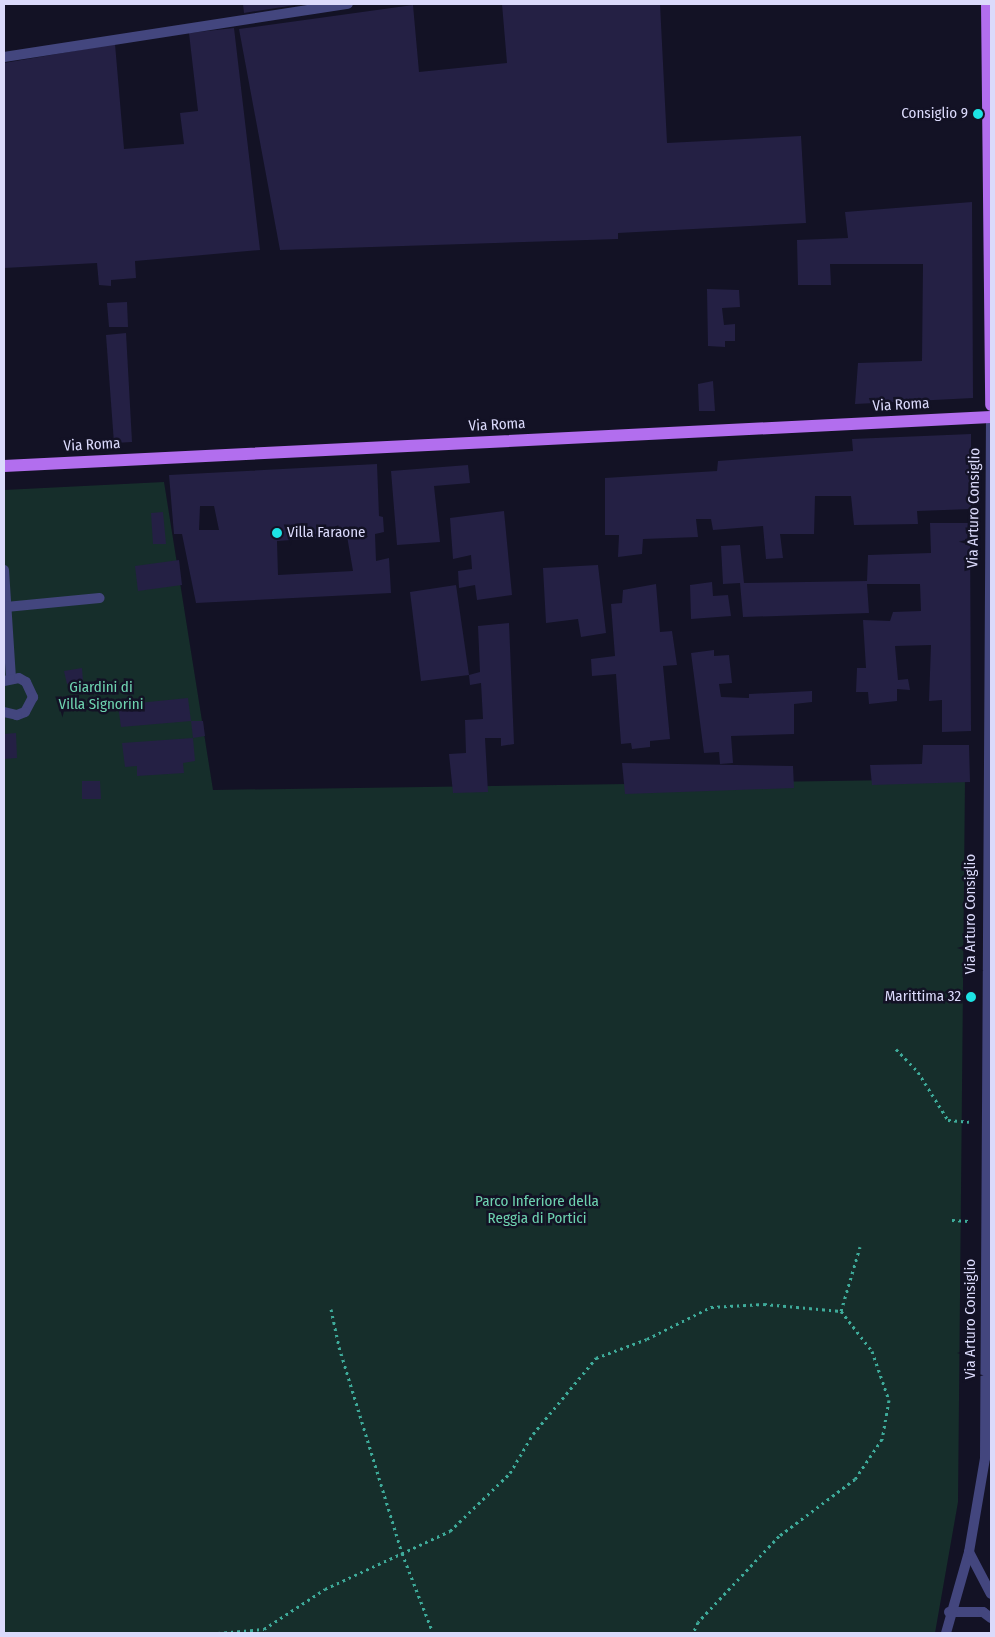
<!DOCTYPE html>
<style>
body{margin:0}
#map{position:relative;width:995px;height:1637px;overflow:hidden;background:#131225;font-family:"Fira Sans Condensed",sans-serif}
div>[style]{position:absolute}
.green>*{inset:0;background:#162e2b}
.building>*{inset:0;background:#242044}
.path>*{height:3px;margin-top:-1.5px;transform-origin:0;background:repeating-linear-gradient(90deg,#3eab9a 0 2.5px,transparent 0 6.5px)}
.lane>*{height:10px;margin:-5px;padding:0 5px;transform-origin:5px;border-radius:5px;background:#43467e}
.street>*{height:10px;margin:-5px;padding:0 5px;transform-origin:5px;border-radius:5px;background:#43467e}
.primary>*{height:12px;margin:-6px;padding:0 6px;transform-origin:6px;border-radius:6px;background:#b26eee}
.dots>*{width:14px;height:14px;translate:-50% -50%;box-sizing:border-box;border:2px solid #131225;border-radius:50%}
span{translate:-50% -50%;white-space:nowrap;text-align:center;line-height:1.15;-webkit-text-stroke:5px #131225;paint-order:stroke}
.poi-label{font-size:15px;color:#dbdafb}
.right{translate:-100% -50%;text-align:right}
.left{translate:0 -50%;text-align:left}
.street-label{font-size:15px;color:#dbdafb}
.park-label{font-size:15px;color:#6ed3b0}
.frame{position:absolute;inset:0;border:5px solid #dbdafb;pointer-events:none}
</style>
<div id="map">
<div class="green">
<i style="clip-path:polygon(164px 482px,213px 790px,965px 779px,958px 1502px,935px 1633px,4px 1633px,4px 490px)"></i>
</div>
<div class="building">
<i style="clip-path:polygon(243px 4px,295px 4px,295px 5px,244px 13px)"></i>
<i style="clip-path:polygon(502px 4px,660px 4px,667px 143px,801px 136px,806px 223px,618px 233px,618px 239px,280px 250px,239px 29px,413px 5px,419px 72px,507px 63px)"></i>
<i style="clip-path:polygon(234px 28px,260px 250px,135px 261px,136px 278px,111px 280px,111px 286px,99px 285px,97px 263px,4px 268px,4px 63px,115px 44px,124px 149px,184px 144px,180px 113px,198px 111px,189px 33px)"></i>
<i style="clip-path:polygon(972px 202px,973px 398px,855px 404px,858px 363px,922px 361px,923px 264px,830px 264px,831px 285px,798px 285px,797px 240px,848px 238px,845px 212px)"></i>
<i style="clip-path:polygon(707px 289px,739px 290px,740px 307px,722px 308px,724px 325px,735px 324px,735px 341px,725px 341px,725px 347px,708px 346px)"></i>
<i style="clip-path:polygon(127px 302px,128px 327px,109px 327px,107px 303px)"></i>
<i style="clip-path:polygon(126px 333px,132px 442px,114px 443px,106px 335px)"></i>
<i style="clip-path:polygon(713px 381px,715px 411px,699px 411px,698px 384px)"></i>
<i style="clip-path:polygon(971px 434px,971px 509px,917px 511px,918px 524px,854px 525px,851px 496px,815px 496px,814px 534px,780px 534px,783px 558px,766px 559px,763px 526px,713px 530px,711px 519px,696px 519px,698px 537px,643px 539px,642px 554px,618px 557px,619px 535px,605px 535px,605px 478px,717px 471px,718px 461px,853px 451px,852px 439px)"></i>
<i style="clip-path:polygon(evenodd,377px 464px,379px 516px,383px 517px,384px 532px,375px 534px,376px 561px,389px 558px,391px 593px,196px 603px,182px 534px,174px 534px,169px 475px,377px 464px,200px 506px,214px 506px,219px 530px,199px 530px,200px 506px,377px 464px,347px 536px,353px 571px,278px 575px,277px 541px,347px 536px)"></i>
<i style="clip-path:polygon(468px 465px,470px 483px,434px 486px,440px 542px,397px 545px,391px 471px)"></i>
<i style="clip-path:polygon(504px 511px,512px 595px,477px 600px,475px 585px,459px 588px,458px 571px,472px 569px,471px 555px,453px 559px,450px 518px)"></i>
<i style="clip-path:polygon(163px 512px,166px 544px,153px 544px,151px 513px)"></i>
<i style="clip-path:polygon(930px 523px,970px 523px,971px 731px,942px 732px,942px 700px,929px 701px,931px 645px,895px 646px,898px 680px,908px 679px,910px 690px,897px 689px,897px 701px,869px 704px,868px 692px,856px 692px,857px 668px,866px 668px,863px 620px,890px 621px,893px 612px,921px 611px,920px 584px,867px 584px,869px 613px,743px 617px,740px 583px,723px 584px,721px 546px,740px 545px,744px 583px,867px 581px,868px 555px,931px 553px)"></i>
<i style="clip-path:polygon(179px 560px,182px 585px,138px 591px,135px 566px)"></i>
<i style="clip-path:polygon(598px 565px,606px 633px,581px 637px,578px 619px,546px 623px,543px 568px)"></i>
<i style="clip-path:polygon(712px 582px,713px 596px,728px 595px,731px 616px,691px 619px,690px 585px)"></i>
<i style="clip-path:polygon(656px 584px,660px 632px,672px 631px,677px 665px,663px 666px,670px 739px,650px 741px,650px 747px,632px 749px,631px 743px,621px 744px,616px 674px,592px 676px,591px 659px,615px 656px,611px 604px,622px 603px,623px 590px)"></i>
<i style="clip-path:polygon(456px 585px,469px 675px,421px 681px,410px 592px)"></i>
<i style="clip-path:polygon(509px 623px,514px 744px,501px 746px,501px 738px,485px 738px,488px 792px,453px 793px,449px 754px,466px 753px,465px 720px,483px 719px,481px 683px,470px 685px,469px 675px,480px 672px,478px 626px)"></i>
<i style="clip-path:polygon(714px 650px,714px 656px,729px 655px,732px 683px,719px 684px,721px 697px,749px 698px,749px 694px,812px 691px,812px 702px,794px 704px,794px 734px,731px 736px,733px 763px,720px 764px,719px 752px,704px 753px,691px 653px)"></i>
<i style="clip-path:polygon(82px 668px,83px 681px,67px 684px,64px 671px)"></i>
<i style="clip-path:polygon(188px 698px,191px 721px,121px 727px,118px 705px)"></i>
<i style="clip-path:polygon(191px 721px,203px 721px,205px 736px,193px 738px)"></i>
<i style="clip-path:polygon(16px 733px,17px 758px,4px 759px,4px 734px)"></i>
<i style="clip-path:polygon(193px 738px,195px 761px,183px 763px,184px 773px,137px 776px,137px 766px,125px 767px,122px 743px)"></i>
<i style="clip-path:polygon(923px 745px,969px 745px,970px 782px,872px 785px,870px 765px,922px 764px)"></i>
<i style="clip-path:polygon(622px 763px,793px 766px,794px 788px,625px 794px)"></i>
<i style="clip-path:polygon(82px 781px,100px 781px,101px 799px,82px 799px)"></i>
</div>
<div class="path">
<i style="left:896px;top:1049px;width:32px;rotate:46deg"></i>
<i style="left:918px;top:1072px;width:57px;rotate:58deg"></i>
<i style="left:948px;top:1120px;width:21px;rotate:5deg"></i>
<i style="left:952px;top:1220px;width:17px;rotate:3deg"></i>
<i style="left:331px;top:1309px;width:39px;rotate:78deg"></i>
<i style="left:339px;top:1347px;width:215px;rotate:73deg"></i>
<i style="left:402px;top:1553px;width:86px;rotate:68.8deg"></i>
<i style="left:841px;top:1311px;width:67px;rotate:-73.5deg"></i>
<i style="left:218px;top:1633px;width:46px;rotate:-5deg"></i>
<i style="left:264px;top:1629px;width:73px;rotate:-33.3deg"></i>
<i style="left:325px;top:1589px;width:138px;rotate:-24.9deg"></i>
<i style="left:450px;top:1531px;width:83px;rotate:-44deg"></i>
<i style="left:510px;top:1473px;width:45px;rotate:-59.5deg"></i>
<i style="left:533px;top:1434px;width:99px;rotate:-50.3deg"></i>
<i style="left:596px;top:1358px;width:54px;rotate:-20.4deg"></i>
<i style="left:647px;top:1339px;width:72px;rotate:-26.6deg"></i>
<i style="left:711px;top:1307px;width:53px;rotate:-3.2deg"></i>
<i style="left:764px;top:1304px;width:77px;rotate:5.2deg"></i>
<i style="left:841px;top:1311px;width:51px;rotate:52.2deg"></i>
<i style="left:872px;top:1351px;width:52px;rotate:70.9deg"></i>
<i style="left:889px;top:1400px;width:40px;rotate:100deg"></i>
<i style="left:882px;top:1439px;width:48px;rotate:124deg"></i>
<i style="left:855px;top:1479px;width:95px;rotate:143.1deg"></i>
<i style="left:779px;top:1536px;width:118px;rotate:133.3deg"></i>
<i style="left:698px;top:1622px;width:12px;rotate:114deg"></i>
</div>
<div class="lane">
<i style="left:4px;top:57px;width:348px;rotate:-8.8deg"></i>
<i style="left:4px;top:570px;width:108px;rotate:86.3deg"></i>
<i style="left:6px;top:607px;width:94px;rotate:-5.5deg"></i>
<i style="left:4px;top:681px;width:15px;rotate:-11deg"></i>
<i style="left:19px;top:678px;width:8px;rotate:30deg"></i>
<i style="left:26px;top:682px;width:17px;rotate:65deg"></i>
<i style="left:33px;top:697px;width:17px;rotate:118deg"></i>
<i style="left:25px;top:712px;width:9px;rotate:159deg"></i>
<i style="left:17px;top:715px;width:13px;rotate:-167deg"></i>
</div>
<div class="street">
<i style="left:969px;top:1552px;width:47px;rotate:62.4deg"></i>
<i style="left:949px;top:1612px;width:34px"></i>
<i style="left:983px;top:1612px;width:10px;rotate:37deg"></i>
<i style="left:946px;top:1633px;width:84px;rotate:-74.1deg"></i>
<i style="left:969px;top:1552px;width:95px;rotate:-80.3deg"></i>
<i style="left:985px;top:1458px;width:1034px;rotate:-89.67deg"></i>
</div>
<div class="primary">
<i style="left:987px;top:4px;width:401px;rotate:89.4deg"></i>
<i style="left:4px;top:466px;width:988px;rotate:-2.84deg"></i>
</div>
<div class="dots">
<i style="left:978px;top:114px;background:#1de3e4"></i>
<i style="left:277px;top:533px;background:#1de3e4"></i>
<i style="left:971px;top:997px;background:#1de3e4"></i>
</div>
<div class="poi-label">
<span class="right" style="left:968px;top:114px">Consiglio 9</span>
<span class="left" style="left:287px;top:533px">Villa Faraone</span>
<span class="right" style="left:961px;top:997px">Marittima 32</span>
</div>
<div class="street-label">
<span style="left:901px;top:405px;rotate:-3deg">Via Roma</span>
<span style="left:497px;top:425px;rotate:-3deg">Via Roma</span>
<span style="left:92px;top:445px;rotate:-3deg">Via Roma</span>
<span style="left:974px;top:508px;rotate:-89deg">Via Arturo Consiglio</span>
<span style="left:971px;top:914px;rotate:-90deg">Via Arturo Consiglio</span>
<span style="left:971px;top:1319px;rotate:-90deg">Via Arturo Consiglio</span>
</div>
<div class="park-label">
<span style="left:101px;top:696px">Giardini di<br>Villa Signorini</span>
<span style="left:537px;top:1210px">Parco Inferiore della<br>Reggia di Portici</span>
</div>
<div class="frame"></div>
</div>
